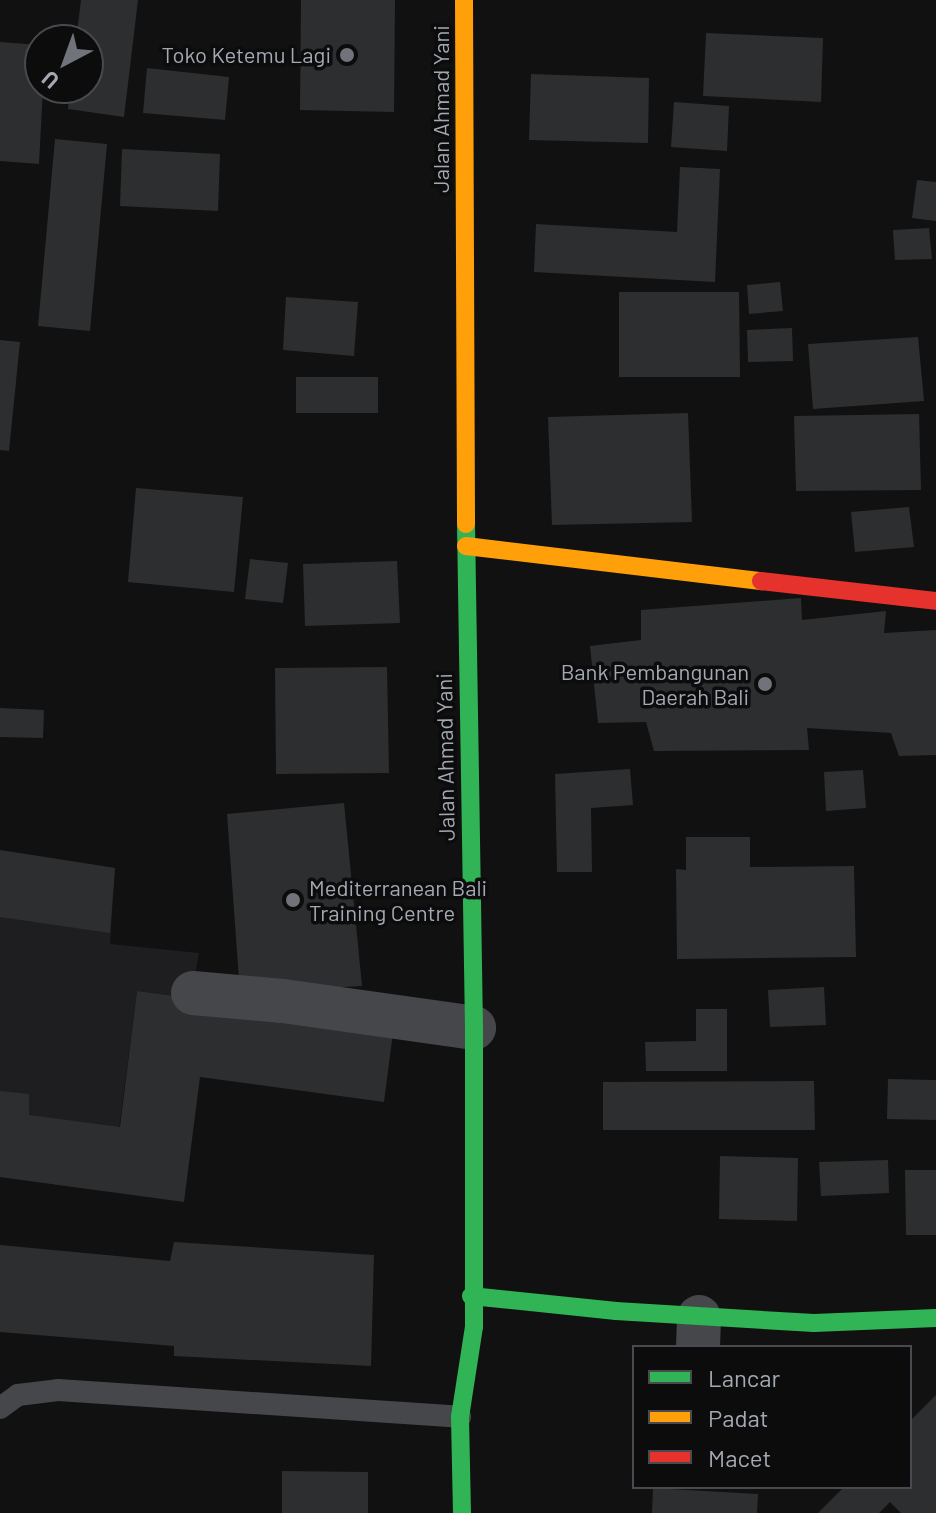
<!DOCTYPE html>
<style>
body{margin:0}
#map{position:relative;width:936px;height:1513px;overflow:hidden;background:#111112;font-family:Barlow,sans-serif}
div>[style]{position:absolute}
.built>*{inset:0;background:#1e1e20}
.building>*{inset:0;background:#2d2e2f}
.lane>*{height:22px;margin:-11px;padding:0 11px;transform-origin:11px;border-radius:11px;background:#46474a}
.street>*{height:44px;margin:-22px;padding:0 22px;transform-origin:22px;border-radius:22px;background:#46474a}
.fast>*{height:18px;margin:-9px;padding:0 9px;transform-origin:9px;border-radius:9px;background:#30b455}
.slow>*{height:18px;margin:-9px;padding:0 9px;transform-origin:9px;border-radius:9px;background:#ff9f0a}
.jam>*{height:18px;margin:-9px;padding:0 9px;transform-origin:9px;border-radius:9px;background:#e5322d}
.dots>*{width:22px;height:22px;translate:-50% -50%;box-sizing:border-box;border:4px solid #0c0c0d;border-radius:50%}
span{translate:-50% -50%;white-space:nowrap;text-align:center;line-height:1.15;-webkit-text-stroke:7px #0c0c0d;paint-order:stroke}
.poi-label{font-size:22px;color:#a3a8b2}
.right{translate:-100% -50%;text-align:right}
.left{translate:0 -50%;text-align:left}
.street-label{font-size:22px;color:#a3a8b2}
.legend{position:absolute;left:632px;top:1345px;width:280px;height:144px;box-sizing:border-box;background:#0c0c0d;border:2px solid #484a4f;margin:0;padding:10px 14px;list-style:none;font-size:24px;color:#a3a8b2}
.legend li{display:flex;align-items:center;gap:16px;height:40px}
.legend b{width:40px;border:2px solid #484a4f}
.north{position:absolute;left:24px;top:24px;width:80px;height:80px;box-sizing:border-box;background:#0c0c0d;border:2px solid #484a4f;border-radius:50%;rotate:221deg;font-size:22px;font-weight:700;line-height:32px;text-align:center;color:#a3a8b2}
.north::after{content:'';display:block;margin:auto;width:28px;height:36px;background:#70737a;clip-path:polygon(50% 0,100% 100%,50% 72%,0 100%)}
</style>
<div id="map">
<div class="built">
<i style="clip-path:polygon(0 850px,115px 868px,110px 944px,199px 953px,191px 998px,137px 991px,111px 1192px,0 1177px)"></i>
</div>
<div class="building">
<i style="clip-path:polygon(81px 0,138px 0,124px 117px,68px 109px,70px 88px,88px 88px,88px 40px,76px 40px)"></i>
<i style="clip-path:polygon(301px 0,395px 0,394px 112px,300px 110px)"></i>
<i style="clip-path:polygon(706px 33px,823px 38px,821px 102px,703px 96px)"></i>
<i style="clip-path:polygon(0 42px,40px 45px,40px 88px,43px 88px,39px 164px,0 161px)"></i>
<i style="clip-path:polygon(147px 68px,229px 77px,225px 120px,143px 113px)"></i>
<i style="clip-path:polygon(531px 74px,649px 78px,648px 143px,529px 140px)"></i>
<i style="clip-path:polygon(674px 102px,729px 106px,727px 151px,671px 147px)"></i>
<i style="clip-path:polygon(55px 139px,107px 144px,90px 331px,38px 326px)"></i>
<i style="clip-path:polygon(122px 149px,220px 154px,218px 211px,120px 206px)"></i>
<i style="clip-path:polygon(680px 167px,720px 169px,715px 282px,534px 272px,536px 224px,677px 232px)"></i>
<i style="clip-path:polygon(917px 180px,936px 182px,936px 221px,912px 218px)"></i>
<i style="clip-path:polygon(929px 228px,932px 259px,895px 260px,893px 230px)"></i>
<i style="clip-path:polygon(780px 282px,783px 311px,749px 314px,747px 285px)"></i>
<i style="clip-path:polygon(619px 292px,739px 292px,740px 377px,619px 377px)"></i>
<i style="clip-path:polygon(286px 297px,358px 302px,354px 356px,283px 350px)"></i>
<i style="clip-path:polygon(792px 328px,793px 361px,748px 362px,747px 330px)"></i>
<i style="clip-path:polygon(918px 337px,924px 401px,813px 409px,808px 344px)"></i>
<i style="clip-path:polygon(0 340px,20px 342px,9px 451px,0 450px)"></i>
<i style="clip-path:polygon(296px 377px,378px 377px,378px 413px,296px 413px)"></i>
<i style="clip-path:polygon(688px 413px,692px 522px,552px 525px,548px 417px)"></i>
<i style="clip-path:polygon(919px 414px,921px 490px,796px 491px,794px 416px)"></i>
<i style="clip-path:polygon(136px 488px,243px 497px,234px 592px,128px 582px)"></i>
<i style="clip-path:polygon(909px 507px,914px 547px,855px 552px,851px 512px)"></i>
<i style="clip-path:polygon(250px 559px,288px 563px,283px 603px,245px 599px)"></i>
<i style="clip-path:polygon(397px 561px,400px 623px,305px 626px,303px 564px)"></i>
<i style="clip-path:polygon(801px 598px,802px 620px,886px 611px,884px 633px,936px 630px,936px 755px,899px 756px,891px 733px,807px 728px,809px 750px,654px 751px,646px 722px,598px 723px,590px 646px,641px 640px,641px 610px)"></i>
<i style="clip-path:polygon(387px 667px,389px 773px,276px 774px,275px 668px)"></i>
<i style="clip-path:polygon(0 708px,44px 710px,43px 738px,0 737px)"></i>
<i style="clip-path:polygon(630px 769px,633px 805px,591px 808px,592px 872px,557px 872px,555px 774px)"></i>
<i style="clip-path:polygon(863px 770px,866px 808px,826px 811px,824px 772px)"></i>
<i style="clip-path:polygon(344px 803px,362px 986px,240px 993px,227px 814px)"></i>
<i style="clip-path:polygon(686px 837px,750px 837px,750px 867px,854px 866px,856px 957px,677px 959px,676px 869px,686px 870px)"></i>
<i style="clip-path:polygon(0 850px,115px 868px,110px 933px,0 917px)"></i>
<i style="clip-path:polygon(824px 987px,826px 1025px,770px 1027px,768px 990px)"></i>
<i style="clip-path:polygon(137px 991px,394px 1025px,384px 1102px,200px 1077px,184px 1202px,0 1177px,0 1091px,29px 1094px,29px 1115px,120px 1127px)"></i>
<i style="clip-path:polygon(696px 1009px,727px 1009px,727px 1071px,646px 1071px,645px 1042px,696px 1041px)"></i>
<i style="clip-path:polygon(888px 1079px,936px 1080px,936px 1120px,887px 1119px)"></i>
<i style="clip-path:polygon(814px 1081px,815px 1130px,603px 1130px,603px 1082px)"></i>
<i style="clip-path:polygon(720px 1156px,798px 1158px,797px 1221px,719px 1219px)"></i>
<i style="clip-path:polygon(888px 1160px,889px 1193px,821px 1196px,819px 1162px)"></i>
<i style="clip-path:polygon(905px 1170px,936px 1170px,936px 1235px,906px 1235px)"></i>
<i style="clip-path:polygon(174px 1242px,374px 1255px,371px 1366px,174px 1356px,174px 1346px,0 1332px,0 1245px,170px 1261px)"></i>
<i style="clip-path:polygon(936px 1395px,936px 1513px,901px 1513px,890px 1502px,879px 1513px,818px 1513px,844px 1487px,910px 1487px,910px 1421px)"></i>
<i style="clip-path:polygon(282px 1471px,368px 1472px,368px 1513px,282px 1513px)"></i>
<i style="clip-path:polygon(653px 1488px,758px 1494px,757px 1513px,652px 1513px)"></i>
</div>
<div class="lane">
<i style="left:0;top:1408px;width:22px;rotate:-36deg"></i>
<i style="left:18px;top:1395px;width:40px;rotate:-7.1deg"></i>
<i style="left:58px;top:1390px;width:403px;rotate:3.8deg"></i>
</div>
<div class="street">
<i style="left:193px;top:993px;width:90px;rotate:5.1deg"></i>
<i style="left:283px;top:1001px;width:193px;rotate:8deg"></i>
<i style="left:698px;top:1347px;width:30px;rotate:-88deg"></i>
</div>
<div class="fast">
<i style="left:471px;top:1296px;width:146px;rotate:5.9deg"></i>
<i style="left:616px;top:1311px;width:198px;rotate:3.5deg"></i>
<i style="left:814px;top:1323px;width:122px;rotate:-2.3deg"></i>
<i style="left:462px;top:1513px;width:96px;rotate:-91.2deg"></i>
<i style="left:460px;top:1417px;width:91px;rotate:-81.2deg"></i>
<i style="left:474px;top:1327px;width:299px;rotate:-90deg"></i>
<i style="left:474px;top:1028px;width:504px;rotate:-90.91deg"></i>
</div>
<div class="slow">
<i style="left:464px;top:0;width:524px;rotate:89.78deg"></i>
<i style="left:466px;top:546px;width:297px;rotate:6.8deg"></i>
</div>
<div class="jam">
<i style="left:761px;top:581px;width:176px;rotate:6.5deg"></i>
</div>
<div class="dots">
<i style="left:347px;top:55px;background:#70737a"></i>
<i style="left:765px;top:684px;background:#70737a"></i>
<i style="left:293px;top:900px;background:#70737a"></i>
</div>
<div class="poi-label">
<span class="right" style="left:331px;top:55px">Toko Ketemu Lagi</span>
<span class="right" style="left:749px;top:684px">Bank Pembangunan<br>Daerah Bali</span>
<span class="left" style="left:309px;top:900px">Mediterranean Bali<br>Training Centre</span>
</div>
<div class="street-label">
<span style="left:441px;top:109px;rotate:-90deg">Jalan Ahmad Yani</span>
<span style="left:445px;top:757px;rotate:-91deg">Jalan Ahmad Yani</span>
</div>
<ul class="legend">
<li><b style="height:10px;background:#30b455"></b>Lancar</li>
<li><b style="height:10px;background:#ff9f0a"></b>Padat</li>
<li><b style="height:10px;background:#e5322d"></b>Macet</li>
</ul>
<div class="north">U</div>
</div>
